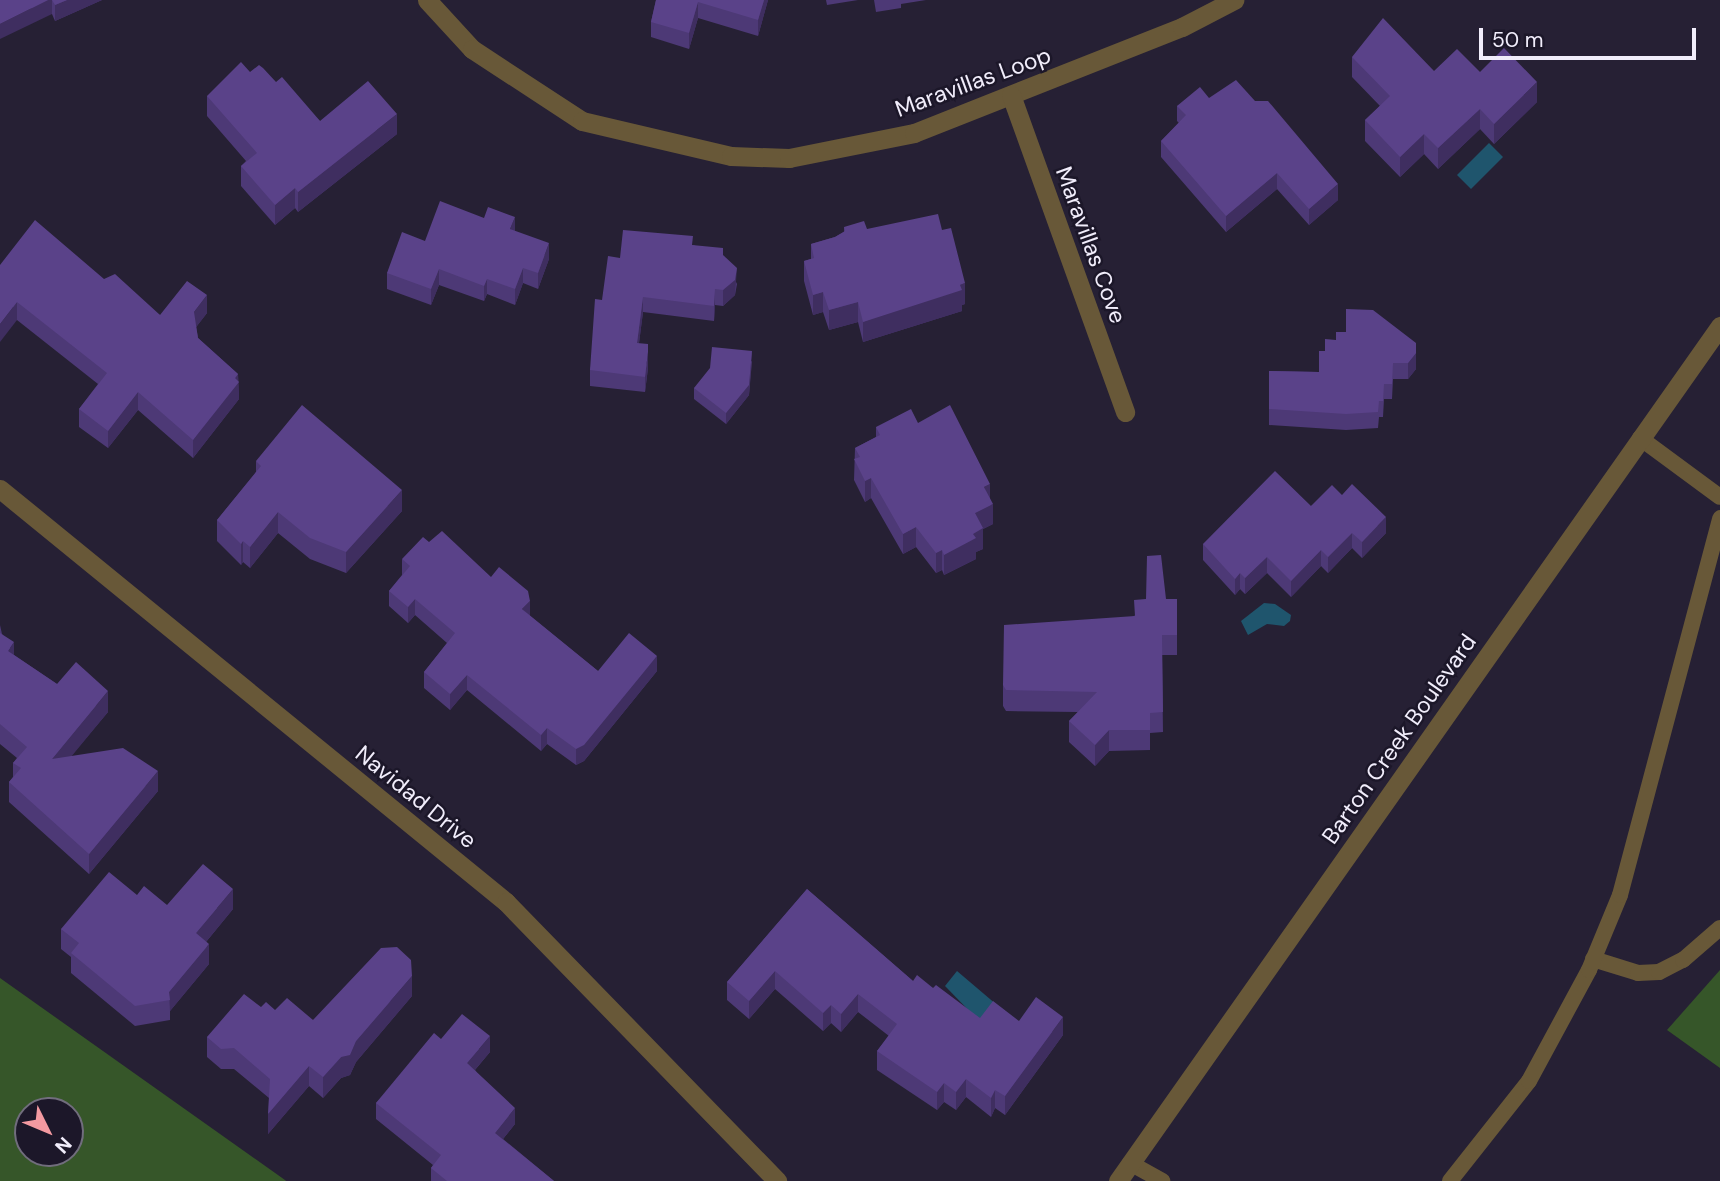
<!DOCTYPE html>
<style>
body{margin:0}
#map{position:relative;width:1720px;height:1181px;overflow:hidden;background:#262034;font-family:"DM Sans",sans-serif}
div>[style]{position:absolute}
.green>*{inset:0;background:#365629}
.water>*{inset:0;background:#1f556d}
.service>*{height:16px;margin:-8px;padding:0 8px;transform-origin:8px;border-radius:8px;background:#685838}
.minor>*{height:19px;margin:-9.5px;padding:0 9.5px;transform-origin:9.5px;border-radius:9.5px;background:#685838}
.tertiary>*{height:19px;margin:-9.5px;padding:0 9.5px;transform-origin:9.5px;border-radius:9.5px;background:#685838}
.wall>*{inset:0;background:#4d3976}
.shaded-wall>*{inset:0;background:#3f2e60}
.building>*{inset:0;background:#5a4289}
span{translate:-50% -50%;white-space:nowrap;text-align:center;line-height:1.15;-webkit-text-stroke:5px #1c1729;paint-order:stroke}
.street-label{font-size:23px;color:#f1edfb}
.north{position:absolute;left:14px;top:1097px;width:70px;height:70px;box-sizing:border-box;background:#1c1729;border:2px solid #716d7d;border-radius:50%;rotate:133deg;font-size:19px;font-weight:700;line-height:28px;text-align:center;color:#f1edfb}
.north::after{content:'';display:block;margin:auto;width:24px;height:32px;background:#f49aa1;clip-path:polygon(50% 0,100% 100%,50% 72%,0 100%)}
.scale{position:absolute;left:1479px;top:28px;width:217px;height:32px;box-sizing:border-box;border:4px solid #f1edfb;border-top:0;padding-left:9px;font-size:21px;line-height:24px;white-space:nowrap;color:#f1edfb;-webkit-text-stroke:5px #1c1729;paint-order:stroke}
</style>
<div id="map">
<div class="green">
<i style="clip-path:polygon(1720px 970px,1720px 1068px,1667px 1030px)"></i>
<i style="clip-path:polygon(evenodd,0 978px,285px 1180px,286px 1181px,0 1181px,0 978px,28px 1111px,70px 1111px,70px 1153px,28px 1153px,28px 1111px)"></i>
</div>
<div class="water">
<i style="clip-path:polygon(1489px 143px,1503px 157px,1471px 189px,1457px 175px)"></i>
<i style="clip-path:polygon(1264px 603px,1275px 604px,1291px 615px,1290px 621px,1284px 626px,1267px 624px,1248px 635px,1241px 621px)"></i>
<i style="clip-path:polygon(957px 971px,997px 1005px,983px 1025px,945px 986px)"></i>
</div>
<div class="service">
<i style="left:1640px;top:438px;width:99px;rotate:36.4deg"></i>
<i style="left:1593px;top:959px;width:47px;rotate:17.3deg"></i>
<i style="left:1638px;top:973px;width:21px;rotate:-3deg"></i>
<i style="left:1659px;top:972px;width:27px;rotate:-27deg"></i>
<i style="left:1683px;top:960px;width:49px;rotate:-40.9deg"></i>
<i style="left:1130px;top:1163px;width:37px;rotate:29deg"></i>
<i style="left:1450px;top:1181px;width:127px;rotate:-51.7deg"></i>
<i style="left:1529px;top:1081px;width:126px;rotate:-61.6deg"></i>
<i style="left:1589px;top:970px;width:81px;rotate:-67.5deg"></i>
<i style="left:1620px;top:895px;width:390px;rotate:-75.1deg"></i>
</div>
<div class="minor">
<i style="left:427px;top:0;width:67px;rotate:47.4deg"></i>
<i style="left:472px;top:49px;width:131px;rotate:33.2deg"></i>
<i style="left:582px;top:121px;width:153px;rotate:13.2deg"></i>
<i style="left:731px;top:156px;width:58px;rotate:2deg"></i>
<i style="left:789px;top:158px;width:127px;rotate:-11.3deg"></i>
<i style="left:914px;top:133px;width:288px;rotate:-21.6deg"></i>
<i style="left:1182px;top:27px;width:59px;rotate:-27.4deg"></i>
<i style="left:1011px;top:95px;width:337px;rotate:70.2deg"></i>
<i style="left:0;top:489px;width:653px;rotate:39.22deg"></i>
<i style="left:506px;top:902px;width:389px;rotate:45.8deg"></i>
</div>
<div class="tertiary">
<i style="left:1118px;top:1181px;width:1046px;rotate:-54.85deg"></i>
</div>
<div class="wall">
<i style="clip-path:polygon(0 0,102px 0,55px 21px,52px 14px)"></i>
<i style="clip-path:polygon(656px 0,768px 0,758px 36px,698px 18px,689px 49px,651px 37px,651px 22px)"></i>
<i style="clip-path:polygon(826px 0,858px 0,827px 5px)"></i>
<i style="clip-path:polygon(874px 0,926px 0,901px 4px,901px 8px,876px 12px)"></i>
<i style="clip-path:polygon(1352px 57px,1434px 71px,1480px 72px,1537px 102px,1494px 144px,1480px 129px,1438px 169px,1424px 154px,1400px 177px,1365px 141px,1365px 120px,1380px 106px,1352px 77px)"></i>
<i style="clip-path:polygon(276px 82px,320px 121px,397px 134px,298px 212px,295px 208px,275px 225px,241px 186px,241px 166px,246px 161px,207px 116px,207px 96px)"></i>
<i style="clip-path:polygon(1209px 98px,1338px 200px,1309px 225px,1277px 189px,1226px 232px,1161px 157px,1161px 141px,1179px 123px,1177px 121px,1177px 106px)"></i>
<i style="clip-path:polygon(844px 227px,867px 229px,942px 230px,965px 304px,962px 305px,962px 311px,863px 342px,858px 322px,829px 330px,823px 312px,813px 315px,804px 281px,804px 261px,811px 259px,811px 244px,835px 237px,844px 232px)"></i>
<i style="clip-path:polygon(515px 231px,549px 259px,538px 289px,523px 283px,515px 305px,487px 294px,484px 301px,439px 285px,431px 305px,387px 289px,387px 273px,425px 241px)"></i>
<i style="clip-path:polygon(693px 245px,723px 256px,737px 284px,735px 295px,723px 306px,715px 305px,714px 321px,643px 312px,639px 343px,648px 368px,645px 392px,590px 386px,590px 370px,620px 258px)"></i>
<i style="clip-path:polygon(0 265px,104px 279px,160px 315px,207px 313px,196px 327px,198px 338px,238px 374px,239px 399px,193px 458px,138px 410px,108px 448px,79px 427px,79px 409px,98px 384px,17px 320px)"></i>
<i style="clip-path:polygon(1346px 332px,1416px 343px,1416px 369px,1408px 379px,1393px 379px,1392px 399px,1384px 399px,1383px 417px,1379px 417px,1378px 428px,1346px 430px,1269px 425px,1269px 371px,1319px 372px,1325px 351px)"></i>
<i style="clip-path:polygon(752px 361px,749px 395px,726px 424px,694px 399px,694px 388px)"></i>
<i style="clip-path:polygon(918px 423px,990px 499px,993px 524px,983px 529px,983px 549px,976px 552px,976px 559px,944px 575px,942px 570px,936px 573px,916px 547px,903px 554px,871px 498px,865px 502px,854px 480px,855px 448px,876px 437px,876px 427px)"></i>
<i style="clip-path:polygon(256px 461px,402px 511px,346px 573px,310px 559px,278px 533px,250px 568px,243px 562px,241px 565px,217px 541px,217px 520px,256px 472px)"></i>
<i style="clip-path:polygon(1342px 495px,1386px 533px,1362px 558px,1352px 548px,1328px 573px,1321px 566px,1291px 597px,1267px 573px,1245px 594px,1240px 589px,1235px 595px,1203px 560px,1203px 544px)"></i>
<i style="clip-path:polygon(402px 559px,530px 616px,598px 671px,657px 671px,584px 761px,576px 765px,547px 744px,541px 751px,467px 690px,450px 710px,424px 688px,424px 672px,447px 643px,415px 615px,408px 623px,389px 606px,389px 591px,402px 575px)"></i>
<i style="clip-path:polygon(1166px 599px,1177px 635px,1177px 655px,1162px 655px,1163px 732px,1150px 733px,1150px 750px,1109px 751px,1095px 766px,1069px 742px,1069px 721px,1078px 712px,1006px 711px,1003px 706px,1003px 685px)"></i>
<i style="clip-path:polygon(0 625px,2px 634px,14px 655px,57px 684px,108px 712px,71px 756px,158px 791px,89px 874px,9px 802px,9px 782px,13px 777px,13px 763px,17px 758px,0 744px)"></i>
<i style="clip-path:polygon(807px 889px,913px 981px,933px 988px,980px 1018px,1019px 1021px,1063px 1035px,1005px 1115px,995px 1108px,991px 1117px,966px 1097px,956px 1110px,944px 1102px,937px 1110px,877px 1070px,877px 1051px,889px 1036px,858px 1012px,841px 1032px,831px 1023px,823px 1031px,775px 989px,749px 1019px,727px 1000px,727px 982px)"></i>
<i style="clip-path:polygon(137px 895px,167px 905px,233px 909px,206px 942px,209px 964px,170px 1011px,170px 1020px,135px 1026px,71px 973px,71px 957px,61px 949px,61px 929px)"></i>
<i style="clip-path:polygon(412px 996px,356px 1062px,350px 1075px,341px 1078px,323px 1098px,309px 1086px,268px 1134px,269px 1098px,234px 1069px,221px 1069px,207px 1057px,207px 1037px,261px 1007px,313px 1020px)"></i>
<i style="clip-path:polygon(441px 1039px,490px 1052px,475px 1070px,515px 1124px,503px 1139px,554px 1181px,431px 1181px,431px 1168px,433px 1165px,376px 1119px,376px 1103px)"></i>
</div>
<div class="shaded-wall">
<i style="clip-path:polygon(48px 0,52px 0,52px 14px,0 39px,0 24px)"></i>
<i style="clip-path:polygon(67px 0,102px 0,55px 21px,55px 5px)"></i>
<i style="clip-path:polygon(764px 0,768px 0,758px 36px,758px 20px)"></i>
<i style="clip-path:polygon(698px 2px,698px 18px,689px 49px,689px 33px)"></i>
<i style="clip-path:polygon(1537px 82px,1537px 102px,1494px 144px,1494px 124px)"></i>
<i style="clip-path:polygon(1480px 109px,1480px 129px,1438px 169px,1438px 148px)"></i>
<i style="clip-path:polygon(397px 114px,397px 134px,298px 212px,298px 192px)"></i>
<i style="clip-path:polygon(1424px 134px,1424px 154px,1400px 177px,1400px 157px)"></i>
<i style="clip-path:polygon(1277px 173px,1277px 189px,1226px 232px,1226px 216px)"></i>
<i style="clip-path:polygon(1338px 184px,1338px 200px,1309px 225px,1309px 209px)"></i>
<i style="clip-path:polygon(295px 188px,295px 208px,275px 225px,275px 205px)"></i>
<i style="clip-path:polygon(515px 217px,515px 233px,510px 229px)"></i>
<i style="clip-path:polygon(549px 243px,549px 259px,538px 289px,538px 273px)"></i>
<i style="clip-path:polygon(523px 268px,523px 283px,515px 305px,515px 289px)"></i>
<i style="clip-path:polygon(737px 268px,735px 295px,723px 306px,723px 290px)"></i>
<i style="clip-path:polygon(439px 269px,439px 285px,431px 305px,431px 289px)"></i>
<i style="clip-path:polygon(487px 279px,487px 294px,484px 301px,484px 286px)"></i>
<i style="clip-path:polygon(965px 283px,965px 304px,962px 305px,962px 311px,863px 342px,863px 322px)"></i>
<i style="clip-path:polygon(715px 289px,715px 305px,714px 321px,714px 306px)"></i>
<i style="clip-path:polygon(823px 292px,823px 312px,813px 315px,813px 295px)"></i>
<i style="clip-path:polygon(207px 295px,207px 313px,194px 330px,194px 312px)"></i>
<i style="clip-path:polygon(643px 297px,643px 312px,637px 359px,637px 343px)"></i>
<i style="clip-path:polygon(17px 302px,17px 320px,0 342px,0 324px)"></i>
<i style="clip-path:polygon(858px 302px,858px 322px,829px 330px,829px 310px)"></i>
<i style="clip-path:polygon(752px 351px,749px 395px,726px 424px,726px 413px)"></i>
<i style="clip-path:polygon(648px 352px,648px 368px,645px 392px,645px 377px)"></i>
<i style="clip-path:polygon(1416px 353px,1416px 369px,1408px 379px,1408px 363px)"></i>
<i style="clip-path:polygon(238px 374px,239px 399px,193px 458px,193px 440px)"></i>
<i style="clip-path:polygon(138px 392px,138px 410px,108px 448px,108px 431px)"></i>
<i style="clip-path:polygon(871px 478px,871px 498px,865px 502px,865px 481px)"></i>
<i style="clip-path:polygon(990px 484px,990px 504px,984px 487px)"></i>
<i style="clip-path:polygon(402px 490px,402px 511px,346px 573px,346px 552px)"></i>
<i style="clip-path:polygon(993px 504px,993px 524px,983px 529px,983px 549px,976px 552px,976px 559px,944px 575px,944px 555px,975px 513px)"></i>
<i style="clip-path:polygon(278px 512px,278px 533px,250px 568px,250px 547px)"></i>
<i style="clip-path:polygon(1386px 517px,1386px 533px,1362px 558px,1362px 542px)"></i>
<i style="clip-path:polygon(916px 527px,916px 547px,903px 554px,903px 534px)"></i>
<i style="clip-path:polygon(1352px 533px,1352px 548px,1328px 573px,1328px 557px)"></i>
<i style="clip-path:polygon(243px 541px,243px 562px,241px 565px,241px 544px)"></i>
<i style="clip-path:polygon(942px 550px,942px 570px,936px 573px,936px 553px)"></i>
<i style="clip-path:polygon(1321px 550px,1321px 566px,1291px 597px,1291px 581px)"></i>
<i style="clip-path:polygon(1267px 557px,1267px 573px,1245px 594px,1245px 578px)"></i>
<i style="clip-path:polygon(1240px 573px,1240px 589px,1235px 595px,1235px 579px)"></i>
<i style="clip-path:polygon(415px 599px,415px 615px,408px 623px,408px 607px)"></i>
<i style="clip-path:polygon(530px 601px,530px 617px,522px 609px)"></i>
<i style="clip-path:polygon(14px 642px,14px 663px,8px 651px)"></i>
<i style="clip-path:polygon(657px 656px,657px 671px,584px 761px,576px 765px,576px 749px)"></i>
<i style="clip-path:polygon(467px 675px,467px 690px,450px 710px,450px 694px)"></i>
<i style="clip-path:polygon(108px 691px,108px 712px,52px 780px,52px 759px)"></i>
<i style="clip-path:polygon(547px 728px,547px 744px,541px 751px,541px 735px)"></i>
<i style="clip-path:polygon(1109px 730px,1109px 751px,1095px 766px,1095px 745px)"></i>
<i style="clip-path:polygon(158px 771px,158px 791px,89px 874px,89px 854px)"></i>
<i style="clip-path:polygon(233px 889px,233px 909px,196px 954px,196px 933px)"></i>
<i style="clip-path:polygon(209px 944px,209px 964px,170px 1011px,169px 992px)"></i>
<i style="clip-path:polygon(775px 971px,775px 989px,749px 1019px,749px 1001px)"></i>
<i style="clip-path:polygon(412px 976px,412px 996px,356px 1062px,350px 1075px,341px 1078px,323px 1098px,323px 1077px,356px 1041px)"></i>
<i style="clip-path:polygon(858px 994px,858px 1012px,841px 1032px,841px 1014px)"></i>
<i style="clip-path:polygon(831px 1005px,831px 1023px,823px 1031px,823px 1013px)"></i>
<i style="clip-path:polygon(1063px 1017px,1063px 1035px,1005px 1115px,1005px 1096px)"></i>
<i style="clip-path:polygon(490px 1036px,490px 1052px,467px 1079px,467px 1063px)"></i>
<i style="clip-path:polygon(309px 1066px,309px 1086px,268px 1134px,268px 1114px)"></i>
<i style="clip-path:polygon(966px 1079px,966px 1097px,956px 1110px,956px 1092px)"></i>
<i style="clip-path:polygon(944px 1083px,944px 1102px,937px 1110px,937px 1092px)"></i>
<i style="clip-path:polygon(995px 1090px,995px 1108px,991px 1117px,991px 1098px)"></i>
<i style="clip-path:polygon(515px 1108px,515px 1124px,495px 1149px,495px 1133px)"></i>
</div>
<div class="building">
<i style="clip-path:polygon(0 0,48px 0,0 24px)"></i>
<i style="clip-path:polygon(52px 0,67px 0,55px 5px)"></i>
<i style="clip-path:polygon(656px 0,764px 0,758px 20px,698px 2px,689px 33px,651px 22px)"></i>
<i style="clip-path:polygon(1383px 18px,1434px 71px,1457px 49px,1480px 72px,1504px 48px,1537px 82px,1494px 124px,1480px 109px,1438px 148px,1424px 134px,1400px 157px,1365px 120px,1390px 96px,1352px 57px)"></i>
<i style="clip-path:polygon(241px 62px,250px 72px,259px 65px,263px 68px,276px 82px,282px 77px,320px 121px,368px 81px,397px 114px,298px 192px,295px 188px,275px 205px,241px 166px,257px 153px,207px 96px)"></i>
<i style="clip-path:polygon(1236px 80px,1255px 101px,1268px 101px,1338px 184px,1309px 209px,1277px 173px,1226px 216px,1161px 141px,1186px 115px,1177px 106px,1200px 87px,1209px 98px)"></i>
<i style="clip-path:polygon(440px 201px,484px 218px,488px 207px,515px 217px,510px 229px,549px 243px,538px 273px,523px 268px,515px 289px,487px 279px,484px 286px,439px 269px,431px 289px,387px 273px,402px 232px,425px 241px)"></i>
<i style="clip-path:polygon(938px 214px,942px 230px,951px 228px,965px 283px,960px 285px,962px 290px,863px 322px,858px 302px,829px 310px,823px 292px,813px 295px,804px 261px,814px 258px,811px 244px,835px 237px,845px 231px,844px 227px,864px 221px,867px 229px)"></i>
<i style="clip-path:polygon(35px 220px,104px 279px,115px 274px,160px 315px,187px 281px,207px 295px,194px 312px,198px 338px,238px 374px,235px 378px,239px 382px,193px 440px,138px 392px,108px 431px,79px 409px,107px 373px,17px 302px,0 324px,0 265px)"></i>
<i style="clip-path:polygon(623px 230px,693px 236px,692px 245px,723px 248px,723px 255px,737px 268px,735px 280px,723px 290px,715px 289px,714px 306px,643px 297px,637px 343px,648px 344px,648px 352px,645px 377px,590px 370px,595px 299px,602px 300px,608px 256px,620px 258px)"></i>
<i style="clip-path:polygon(1346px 309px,1373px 310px,1416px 343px,1416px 353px,1408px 363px,1393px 363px,1392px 384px,1384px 384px,1383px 401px,1379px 401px,1378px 412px,1346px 414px,1269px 409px,1269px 371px,1319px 372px,1319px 351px,1325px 351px,1325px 339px,1336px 340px,1336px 332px,1346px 332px)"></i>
<i style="clip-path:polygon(712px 347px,752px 351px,749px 385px,726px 413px,694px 388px,710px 368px)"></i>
<i style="clip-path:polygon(302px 405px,402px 490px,346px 552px,310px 538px,278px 512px,250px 547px,243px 541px,241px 544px,217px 520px,261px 466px,256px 461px)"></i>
<i style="clip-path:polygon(950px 405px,990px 484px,984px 487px,993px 504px,975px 513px,983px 528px,973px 534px,976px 538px,944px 555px,942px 550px,936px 553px,916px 527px,903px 534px,871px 478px,865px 481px,854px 459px,860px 457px,855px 448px,880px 435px,876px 427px,911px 409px,918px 423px)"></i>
<i style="clip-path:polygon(1275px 471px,1311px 506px,1332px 485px,1342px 495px,1352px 484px,1386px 517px,1362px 542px,1352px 533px,1328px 557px,1321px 550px,1291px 581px,1267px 557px,1245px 578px,1240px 573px,1235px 579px,1203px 544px)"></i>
<i style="clip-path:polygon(442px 531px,491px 577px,499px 567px,528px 591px,530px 601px,522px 609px,598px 671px,629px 633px,657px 656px,584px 745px,576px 749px,547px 728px,541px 735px,467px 675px,450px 694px,424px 672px,455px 633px,415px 599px,408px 607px,389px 591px,410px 566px,402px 559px,423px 537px,429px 542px)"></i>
<i style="clip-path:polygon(1161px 555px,1166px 599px,1177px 599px,1177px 635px,1162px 635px,1163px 712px,1150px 713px,1150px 730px,1109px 730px,1095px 745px,1069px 721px,1097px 692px,1006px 690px,1003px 685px,1004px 625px,1135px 616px,1134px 600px,1146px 599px,1147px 556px)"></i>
<i style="clip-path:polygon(0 633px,14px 642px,8px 651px,57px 684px,76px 662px,108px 691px,52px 759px,123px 748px,158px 771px,89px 854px,9px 782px,21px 768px,13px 763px,27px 747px,0 724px)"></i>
<i style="clip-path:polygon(203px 864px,233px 889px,196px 933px,209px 944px,169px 992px,170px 1000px,135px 1006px,71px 953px,79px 943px,61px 929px,109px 872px,137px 895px,144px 886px,167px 905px)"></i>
<i style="clip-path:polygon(807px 889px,913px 981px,917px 975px,933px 988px,936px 985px,980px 1018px,993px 1001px,1019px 1021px,1036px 997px,1063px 1017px,1005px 1096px,995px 1090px,991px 1098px,966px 1079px,956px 1092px,944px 1083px,937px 1092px,877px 1051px,897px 1024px,858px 994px,841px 1014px,831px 1005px,823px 1013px,775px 971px,749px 1001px,727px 982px)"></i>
<i style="clip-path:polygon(397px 947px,411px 960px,412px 976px,356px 1041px,350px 1055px,341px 1057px,323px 1077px,309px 1066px,268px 1114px,270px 1079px,234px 1048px,221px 1049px,207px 1037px,244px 994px,261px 1007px,266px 1002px,275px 1010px,287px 998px,313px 1020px,381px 948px)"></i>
<i style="clip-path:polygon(462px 1014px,490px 1036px,467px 1063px,515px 1108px,495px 1133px,554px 1181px,447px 1181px,431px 1168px,441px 1155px,376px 1103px,434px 1033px,441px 1039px)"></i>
</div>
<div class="street-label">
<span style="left:973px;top:82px;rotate:-20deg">Maravillas Loop</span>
<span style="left:1091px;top:245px;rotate:70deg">Maravillas Cove</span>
<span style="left:1399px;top:739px;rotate:-55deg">Barton Creek Boulevard</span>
<span style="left:416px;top:797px;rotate:39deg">Navidad Drive</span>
</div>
<div class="north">N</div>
<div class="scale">50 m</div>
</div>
